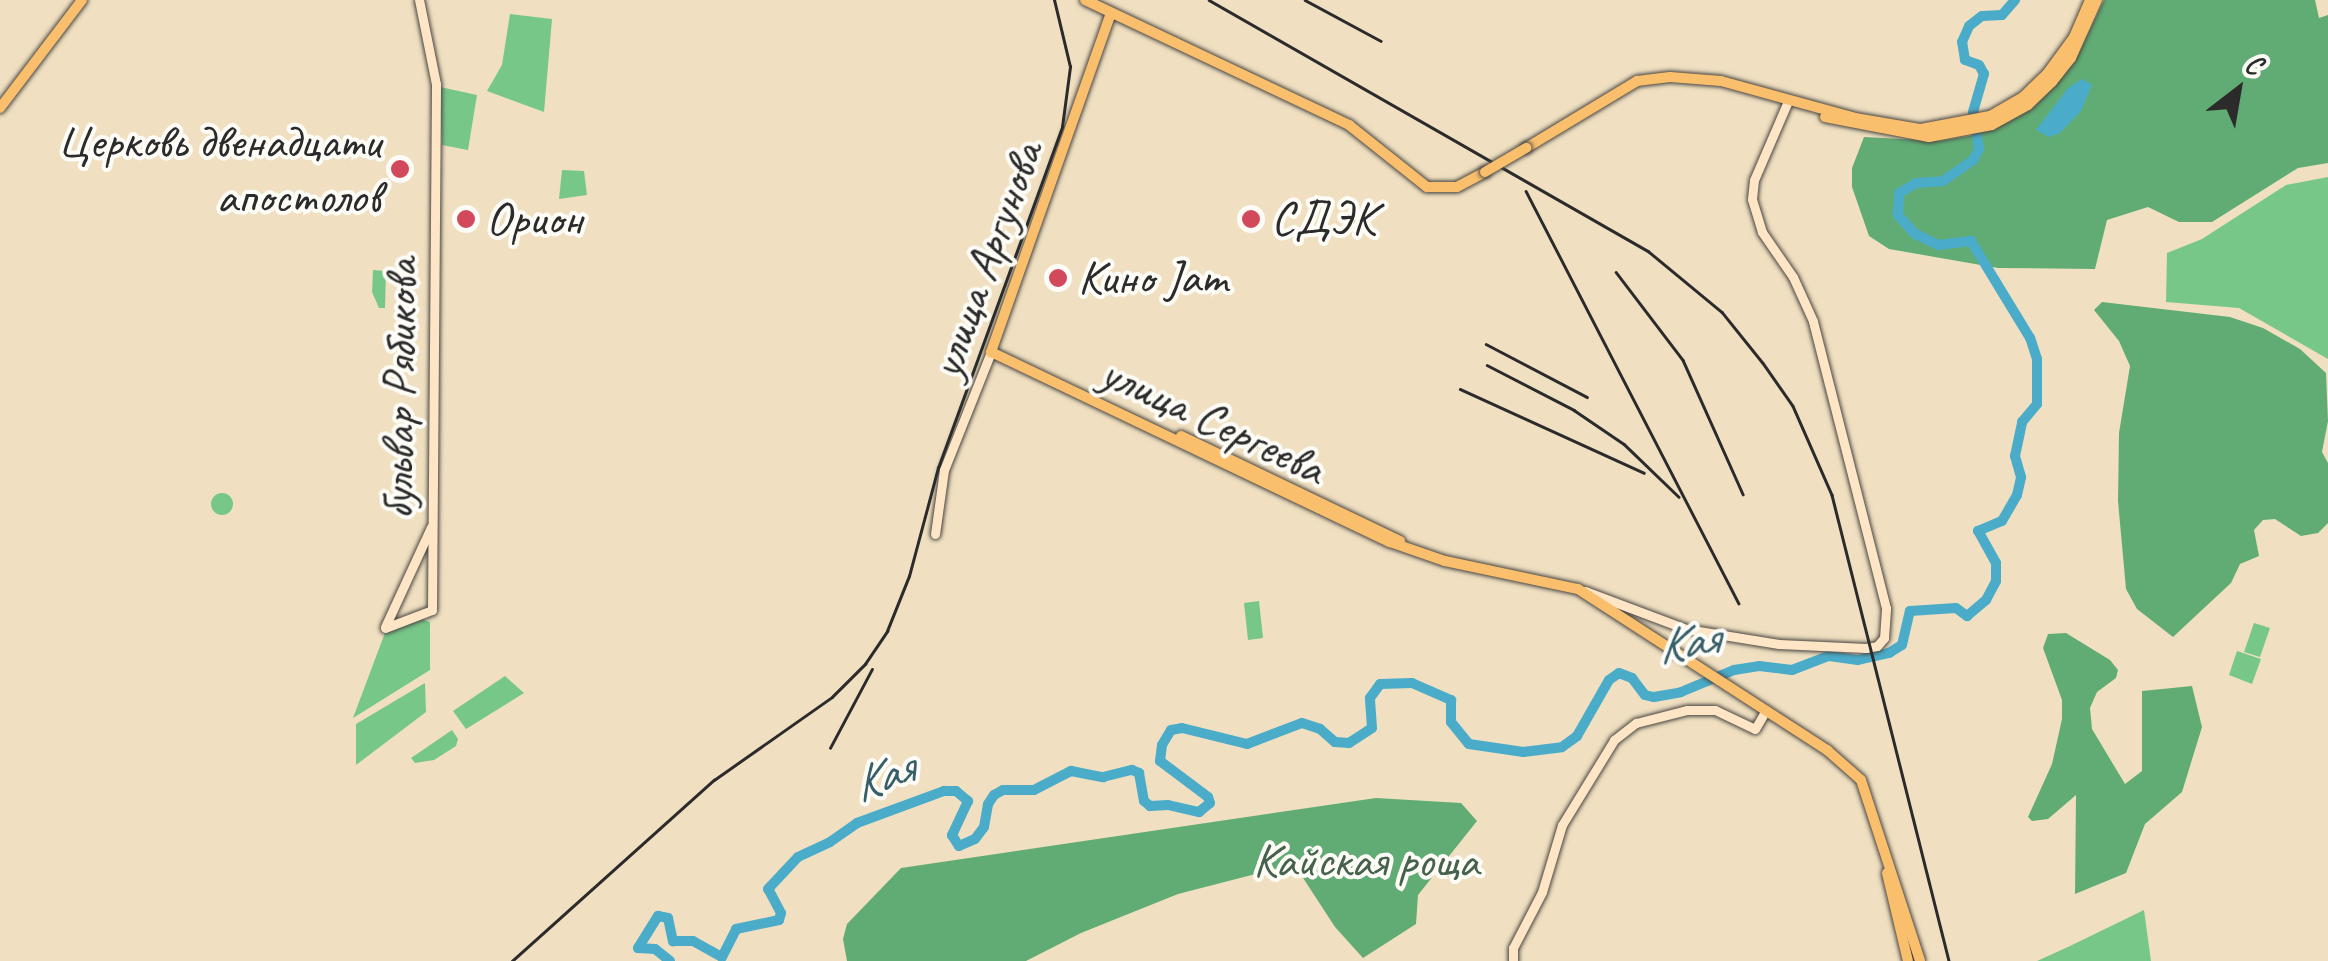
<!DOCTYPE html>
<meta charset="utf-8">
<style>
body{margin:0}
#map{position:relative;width:2328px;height:961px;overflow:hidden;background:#f0e0c1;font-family:Caveat,sans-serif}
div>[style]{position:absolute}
.green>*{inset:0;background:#77c788}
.round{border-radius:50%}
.forest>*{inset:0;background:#61ac74}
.water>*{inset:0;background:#4aacc9}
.river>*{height:10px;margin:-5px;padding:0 5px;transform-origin:5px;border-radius:5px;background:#4aacc9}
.roads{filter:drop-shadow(0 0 2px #494642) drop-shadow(0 0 2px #494642)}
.secondary>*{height:9px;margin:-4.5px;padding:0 4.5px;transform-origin:4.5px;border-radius:4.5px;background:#fde5c5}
.primary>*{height:10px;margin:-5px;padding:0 5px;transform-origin:5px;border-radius:5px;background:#f9bf6d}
.rail>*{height:2.5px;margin:-1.25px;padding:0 1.25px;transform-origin:1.25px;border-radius:1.25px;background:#2b2b2b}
.bridges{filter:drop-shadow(0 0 2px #494642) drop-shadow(0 0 2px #494642)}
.primary-bridge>*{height:10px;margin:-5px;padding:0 5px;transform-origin:5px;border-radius:5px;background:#f9bf6d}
.dots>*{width:28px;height:28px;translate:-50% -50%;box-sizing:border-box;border:5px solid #fdfcf7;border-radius:50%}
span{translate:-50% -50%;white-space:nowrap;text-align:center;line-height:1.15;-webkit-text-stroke:8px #fdfcf7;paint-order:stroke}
.poi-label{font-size:48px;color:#2b2b2b}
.right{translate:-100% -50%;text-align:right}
.left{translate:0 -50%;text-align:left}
.street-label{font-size:48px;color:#2b2b2b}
.park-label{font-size:48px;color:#46624c}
.water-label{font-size:50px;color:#375f6a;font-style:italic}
.north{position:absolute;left:2188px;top:40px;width:100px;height:100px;-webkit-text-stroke:8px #fdfcf7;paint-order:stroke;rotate:31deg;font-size:28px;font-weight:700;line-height:40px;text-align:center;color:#2b2b2b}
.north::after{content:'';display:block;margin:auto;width:35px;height:45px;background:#2b2b2b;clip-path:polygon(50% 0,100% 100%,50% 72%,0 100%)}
</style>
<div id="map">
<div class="green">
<i style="clip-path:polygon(510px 14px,552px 19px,544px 112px,487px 91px,502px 65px)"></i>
<i style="clip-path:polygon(440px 87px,477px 95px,468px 150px,442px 145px)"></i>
<i style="clip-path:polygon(562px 170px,584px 171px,587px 195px,559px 199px)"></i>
<i style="clip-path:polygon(2328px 177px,2328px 359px,2239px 308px,2166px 302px,2167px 253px,2202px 239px,2286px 185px)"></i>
<i style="clip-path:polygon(373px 270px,386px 271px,385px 308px,379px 308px,372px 292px)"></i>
<i class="round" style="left:211px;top:493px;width:22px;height:22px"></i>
<i style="clip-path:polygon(1259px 601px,1263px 638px,1248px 640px,1244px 603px)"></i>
<i style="clip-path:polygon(419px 618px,430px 622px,430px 670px,353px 718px,386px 630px)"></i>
<i style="clip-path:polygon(2254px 623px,2270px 628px,2260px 657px,2244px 652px)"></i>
<i style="clip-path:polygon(2237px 651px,2261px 659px,2252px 684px,2229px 675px)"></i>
<i style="clip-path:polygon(505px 676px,524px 693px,466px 729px,453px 711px)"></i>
<i style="clip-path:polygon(425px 683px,426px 712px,356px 765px,356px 724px)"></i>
<i style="clip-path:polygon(452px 730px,458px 739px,456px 746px,434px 760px,415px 763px,411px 758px)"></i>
<i style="clip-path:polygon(2144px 910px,2151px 961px,2037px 961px,2070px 946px)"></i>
</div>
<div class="forest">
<i style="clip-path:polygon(2104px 0,2315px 0,2319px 18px,2328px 15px,2328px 163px,2298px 168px,2212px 222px,2179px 222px,2148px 207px,2107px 220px,2095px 269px,1998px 268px,1889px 249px,1869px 236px,1852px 187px,1852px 168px,1864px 137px,1939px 141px,1975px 135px,2027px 111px,2074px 63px)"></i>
<i style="clip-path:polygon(2102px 302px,2230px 317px,2263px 328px,2300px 349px,2326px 373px,2328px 421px,2322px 452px,2328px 463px,2328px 523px,2318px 533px,2301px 536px,2275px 519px,2263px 520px,2254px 530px,2259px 556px,2240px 564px,2231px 583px,2173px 637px,2137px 609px,2126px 589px,2118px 501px,2119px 433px,2130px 366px,2119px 341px,2094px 310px)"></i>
<i style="clip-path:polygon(2066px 633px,2110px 660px,2118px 670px,2116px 678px,2097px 692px,2090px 708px,2092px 729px,2125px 784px,2142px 771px,2142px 691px,2192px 686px,2202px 727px,2182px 792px,2145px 824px,2126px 873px,2075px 894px,2076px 795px,2048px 819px,2032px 821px,2028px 817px,2052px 764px,2062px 719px,2062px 700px,2043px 648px,2048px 634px)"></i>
<i style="clip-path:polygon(1376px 798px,1461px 803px,1477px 821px,1418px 895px,1416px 924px,1363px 958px,1335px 927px,1294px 864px,1178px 894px,1081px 933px,1026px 961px,847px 961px,843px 939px,847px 924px,901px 868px)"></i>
</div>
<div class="water">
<i style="clip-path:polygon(2082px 79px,2092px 85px,2081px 111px,2060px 133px,2049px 137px,2036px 130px,2068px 88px)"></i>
</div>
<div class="river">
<i style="left:670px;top:961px;width:19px;rotate:-141deg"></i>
<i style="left:655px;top:949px;width:17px;rotate:-177deg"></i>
<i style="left:638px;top:948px;width:38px;rotate:-58deg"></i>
<i style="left:658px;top:916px;width:10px;rotate:11deg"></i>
<i style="left:668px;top:918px;width:24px;rotate:78deg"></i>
<i style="left:673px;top:941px;width:20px"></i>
<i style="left:693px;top:941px;width:33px;rotate:29deg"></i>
<i style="left:722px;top:957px;width:31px;rotate:-63deg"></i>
<i style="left:736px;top:929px;width:44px;rotate:-11.8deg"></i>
<i style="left:779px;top:920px;width:7px;rotate:-74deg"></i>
<i style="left:781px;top:913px;width:27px;rotate:-118deg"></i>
<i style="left:768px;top:889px;width:44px;rotate:-46.8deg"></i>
<i style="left:798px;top:857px;width:35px;rotate:-25deg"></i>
<i style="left:830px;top:842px;width:33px;rotate:-35deg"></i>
<i style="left:857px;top:823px;width:93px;rotate:-20.2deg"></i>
<i style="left:944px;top:791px;width:12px"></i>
<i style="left:956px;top:791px;width:16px;rotate:40deg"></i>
<i style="left:968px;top:801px;width:38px;rotate:115deg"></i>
<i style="left:952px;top:835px;width:13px;rotate:58deg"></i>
<i style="left:959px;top:846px;width:17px;rotate:-24deg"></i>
<i style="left:975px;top:839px;width:15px;rotate:-53deg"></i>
<i style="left:984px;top:827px;width:23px;rotate:-80deg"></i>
<i style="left:988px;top:804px;width:11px;rotate:-56deg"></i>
<i style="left:994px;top:795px;width:10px;rotate:-29deg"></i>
<i style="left:1003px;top:790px;width:31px"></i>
<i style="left:1034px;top:790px;width:42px;rotate:-27.2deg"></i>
<i style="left:1071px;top:771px;width:33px;rotate:11deg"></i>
<i style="left:1103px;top:777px;width:30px;rotate:-14deg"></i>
<i style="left:1132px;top:770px;width:8px;rotate:23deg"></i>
<i style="left:1139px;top:773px;width:28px;rotate:80deg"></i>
<i style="left:1144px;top:801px;width:8px;rotate:40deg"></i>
<i style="left:1150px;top:806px;width:18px;rotate:-3deg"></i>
<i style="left:1168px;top:805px;width:32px;rotate:13deg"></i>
<i style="left:1199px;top:812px;width:14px;rotate:-39deg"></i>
<i style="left:1210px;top:803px;width:6px;rotate:-108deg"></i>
<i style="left:1208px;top:797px;width:60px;rotate:-143.1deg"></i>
<i style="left:1160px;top:761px;width:16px;rotate:-83deg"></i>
<i style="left:1162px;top:745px;width:17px;rotate:-59deg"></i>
<i style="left:1171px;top:730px;width:11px;rotate:-10deg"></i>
<i style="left:1182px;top:728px;width:67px;rotate:13.8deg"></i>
<i style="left:1247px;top:744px;width:59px;rotate:-20.9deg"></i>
<i style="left:1302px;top:723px;width:19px;rotate:18deg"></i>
<i style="left:1320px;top:729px;width:20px;rotate:41deg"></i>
<i style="left:1335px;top:742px;width:14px;rotate:4deg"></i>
<i style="left:1349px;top:743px;width:27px;rotate:-33deg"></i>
<i style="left:1372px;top:728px;width:30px;rotate:-94deg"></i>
<i style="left:1370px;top:698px;width:17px;rotate:-54deg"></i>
<i style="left:1380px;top:684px;width:32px;rotate:-2deg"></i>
<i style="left:1412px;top:683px;width:43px;rotate:23.6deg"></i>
<i style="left:1451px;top:700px;width:22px;rotate:90deg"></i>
<i style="left:1451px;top:722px;width:28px;rotate:51deg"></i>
<i style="left:1469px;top:744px;width:55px;rotate:8.4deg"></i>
<i style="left:1523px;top:752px;width:39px;rotate:-7deg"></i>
<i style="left:1562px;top:747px;width:19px;rotate:-36deg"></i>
<i style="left:1577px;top:736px;width:64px;rotate:-60.3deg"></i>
<i style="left:1609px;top:680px;width:12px;rotate:-35deg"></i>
<i style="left:1619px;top:673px;width:14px;rotate:21deg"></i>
<i style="left:1632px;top:678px;width:21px;rotate:53deg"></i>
<i style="left:1645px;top:695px;width:9px;rotate:13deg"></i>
<i style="left:1654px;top:697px;width:27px;rotate:-10deg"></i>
<i style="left:1681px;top:692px;width:57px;rotate:-22.5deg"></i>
<i style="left:1734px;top:670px;width:25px;rotate:-9deg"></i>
<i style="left:1759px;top:666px;width:33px;rotate:7deg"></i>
<i style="left:1792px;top:670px;width:40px;rotate:-21deg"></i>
<i style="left:1829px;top:656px;width:29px;rotate:8deg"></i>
<i style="left:1858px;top:660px;width:32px;rotate:-13deg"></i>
<i style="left:1889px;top:653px;width:15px;rotate:-32deg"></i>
<i style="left:1902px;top:645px;width:35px;rotate:-77deg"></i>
<i style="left:1910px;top:611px;width:46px;rotate:-3.7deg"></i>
<i style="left:1956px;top:608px;width:14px;rotate:36deg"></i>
<i style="left:1967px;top:616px;width:25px;rotate:-40deg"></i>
<i style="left:1986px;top:600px;width:21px;rotate:-62deg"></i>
<i style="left:1996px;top:581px;width:18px;rotate:-90deg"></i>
<i style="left:1996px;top:563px;width:37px;rotate:-119deg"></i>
<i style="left:1978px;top:531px;width:26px;rotate:-23deg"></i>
<i style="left:2002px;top:521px;width:30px;rotate:-60deg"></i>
<i style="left:2017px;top:495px;width:18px;rotate:-77deg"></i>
<i style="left:2021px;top:477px;width:22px;rotate:-106deg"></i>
<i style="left:2015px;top:456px;width:35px;rotate:-78deg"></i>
<i style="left:2022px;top:422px;width:23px;rotate:-50deg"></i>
<i style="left:2037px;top:404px;width:45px;rotate:-90deg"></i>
<i style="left:2037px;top:359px;width:22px;rotate:-108deg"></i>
<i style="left:2030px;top:338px;width:114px;rotate:-121.3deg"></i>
<i style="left:1971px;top:241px;width:33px;rotate:173deg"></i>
<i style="left:1938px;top:245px;width:25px;rotate:-154deg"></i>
<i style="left:1915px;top:234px;width:25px;rotate:-132deg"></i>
<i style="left:1898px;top:215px;width:22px;rotate:-87deg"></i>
<i style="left:1899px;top:193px;width:20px;rotate:-30deg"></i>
<i style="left:1916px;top:183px;width:27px;rotate:-4deg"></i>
<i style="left:1943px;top:181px;width:37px;rotate:-35deg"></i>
<i style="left:1973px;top:160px;width:13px;rotate:-61deg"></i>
<i style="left:1979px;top:149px;width:37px;rotate:-99deg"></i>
<i style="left:1973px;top:112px;width:40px;rotate:-74deg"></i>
<i style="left:1984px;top:74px;width:10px;rotate:-119deg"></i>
<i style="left:1979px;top:65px;width:15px;rotate:-160deg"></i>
<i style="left:1965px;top:60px;width:18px;rotate:-99deg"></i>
<i style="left:1962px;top:42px;width:17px;rotate:-66deg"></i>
<i style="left:1969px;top:26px;width:16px;rotate:-38deg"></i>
<i style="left:1982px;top:16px;width:20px;rotate:-3deg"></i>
<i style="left:2002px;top:15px;width:20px;rotate:-49deg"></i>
</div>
<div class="roads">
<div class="secondary">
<i style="left:935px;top:534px;width:65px;rotate:-82deg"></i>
<i style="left:944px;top:470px;width:127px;rotate:-68.3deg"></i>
<i style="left:1585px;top:591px;width:108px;rotate:20.6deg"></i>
<i style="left:1686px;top:629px;width:94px;rotate:9.2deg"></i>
<i style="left:1779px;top:644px;width:87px;rotate:2.6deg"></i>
<i style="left:1866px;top:648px;width:11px;rotate:-10deg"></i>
<i style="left:1877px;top:646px;width:11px;rotate:-49deg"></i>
<i style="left:1884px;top:638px;width:30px;rotate:-86deg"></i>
<i style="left:1886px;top:608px;width:296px;rotate:-104.3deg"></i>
<i style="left:1813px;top:321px;width:48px;rotate:-114.4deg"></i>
<i style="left:1793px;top:277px;width:55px;rotate:-124.6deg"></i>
<i style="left:1762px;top:232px;width:34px;rotate:-107deg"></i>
<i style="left:1752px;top:199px;width:19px;rotate:-84deg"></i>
<i style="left:1754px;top:180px;width:86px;rotate:-66.7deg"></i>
<i style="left:385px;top:627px;width:110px;rotate:-65.3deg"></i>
<i style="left:385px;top:628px;width:50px;rotate:-21deg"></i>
<i style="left:432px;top:610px;width:526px;rotate:-89.56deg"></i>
<i style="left:436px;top:84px;width:86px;rotate:-101.4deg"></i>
<i style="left:1513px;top:961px;width:13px;rotate:-90deg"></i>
<i style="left:1513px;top:948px;width:63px;rotate:-62.6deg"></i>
<i style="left:1542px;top:892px;width:70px;rotate:-73.4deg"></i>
<i style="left:1562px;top:825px;width:100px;rotate:-58.5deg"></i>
<i style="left:1614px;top:740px;width:28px;rotate:-38deg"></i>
<i style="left:1636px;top:723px;width:53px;rotate:-14.3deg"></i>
<i style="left:1687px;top:710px;width:28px"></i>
<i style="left:1715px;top:710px;width:44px;rotate:25.4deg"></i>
<i style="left:1755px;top:729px;width:20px;rotate:-60deg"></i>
</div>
<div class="primary">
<i style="left:1085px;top:0;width:292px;rotate:25.3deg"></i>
<i style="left:1349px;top:125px;width:100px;rotate:38.5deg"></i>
<i style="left:1427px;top:187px;width:30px"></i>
<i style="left:1457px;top:187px;width:32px;rotate:-28deg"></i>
<i style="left:1111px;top:13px;width:360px;rotate:109.5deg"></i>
<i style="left:991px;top:352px;width:442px;rotate:25.5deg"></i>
<i style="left:1390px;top:542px;width:58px;rotate:19.1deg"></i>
<i style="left:1445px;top:561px;width:136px;rotate:11.9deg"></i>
<i style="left:1578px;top:589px;width:297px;rotate:32.9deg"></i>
<i style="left:1827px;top:750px;width:45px;rotate:41.4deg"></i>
<i style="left:1861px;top:780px;width:190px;rotate:71.9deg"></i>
<i style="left:0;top:108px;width:136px;rotate:-52.8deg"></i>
<i style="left:1825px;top:117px;width:106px;rotate:10.9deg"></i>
<i style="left:1929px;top:137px;width:64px;rotate:-10.8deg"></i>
<i style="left:1992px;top:125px;width:41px;rotate:-29.1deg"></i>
<i style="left:2028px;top:105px;width:33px;rotate:-44deg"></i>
<i style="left:2052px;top:82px;width:31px;rotate:-52deg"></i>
<i style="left:2071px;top:58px;width:64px;rotate:-65.9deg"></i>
<i style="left:1526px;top:148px;width:130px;rotate:-31.1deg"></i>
<i style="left:1637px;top:81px;width:33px;rotate:-7deg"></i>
<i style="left:1670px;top:77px;width:51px;rotate:4.5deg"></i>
<i style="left:1721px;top:81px;width:139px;rotate:15.4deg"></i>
<i style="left:1855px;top:118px;width:67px;rotate:9.5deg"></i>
<i style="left:1921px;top:129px;width:70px;rotate:-10.7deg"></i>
<i style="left:1990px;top:116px;width:39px;rotate:-30deg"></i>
<i style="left:2024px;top:96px;width:32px;rotate:-44deg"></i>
<i style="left:2047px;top:74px;width:46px;rotate:-53.9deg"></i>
<i style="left:2074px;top:37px;width:40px;rotate:-66.6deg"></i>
<i style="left:1181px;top:436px;width:243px;rotate:25.6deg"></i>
<i style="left:1887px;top:873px;width:90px;rotate:76.6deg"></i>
</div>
</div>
<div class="rail">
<i style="left:1209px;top:0;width:506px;rotate:29.76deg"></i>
<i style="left:1648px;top:251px;width:96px;rotate:39.5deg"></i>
<i style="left:1722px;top:312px;width:65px;rotate:51.2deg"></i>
<i style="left:1763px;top:363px;width:52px;rotate:55.1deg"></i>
<i style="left:1793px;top:406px;width:97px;rotate:66.3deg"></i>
<i style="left:1832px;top:495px;width:480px;rotate:75.9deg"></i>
<i style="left:1305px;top:0;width:86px;rotate:28.3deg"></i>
<i style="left:1526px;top:191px;width:464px;rotate:62.7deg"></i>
<i style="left:1616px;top:272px;width:111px;rotate:52.7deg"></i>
<i style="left:1683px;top:360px;width:147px;rotate:65.9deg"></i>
<i style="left:1486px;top:344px;width:114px;rotate:27.7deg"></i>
<i style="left:1487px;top:365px;width:98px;rotate:27.3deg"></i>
<i style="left:1574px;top:410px;width:60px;rotate:34.2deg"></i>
<i style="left:1624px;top:444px;width:76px;rotate:43.9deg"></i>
<i style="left:1460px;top:389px;width:202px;rotate:24.5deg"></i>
<i style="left:830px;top:748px;width:89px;rotate:-62deg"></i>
<i style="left:512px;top:961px;width:271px;rotate:-41.9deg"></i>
<i style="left:714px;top:780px;width:144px;rotate:-35.1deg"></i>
<i style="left:832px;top:697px;width:47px;rotate:-45deg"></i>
<i style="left:865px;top:664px;width:40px;rotate:-56deg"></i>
<i style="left:887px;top:631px;width:59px;rotate:-68.2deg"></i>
<i style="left:909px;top:576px;width:112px;rotate:-75deg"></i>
<i style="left:938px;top:468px;width:363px;rotate:-70deg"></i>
<i style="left:1062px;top:127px;width:61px;rotate:-82.4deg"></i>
<i style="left:1070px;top:67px;width:69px;rotate:-103.4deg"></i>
</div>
<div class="bridges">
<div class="primary-bridge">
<i style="left:1485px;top:172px;width:48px;rotate:-30.3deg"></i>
</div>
</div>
<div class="dots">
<i style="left:400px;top:169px;background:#d1495b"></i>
<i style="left:466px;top:219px;background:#d1495b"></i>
<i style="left:1251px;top:219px;background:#d1495b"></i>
<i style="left:1058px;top:278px;background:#d1495b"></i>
</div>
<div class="poi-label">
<span class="right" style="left:380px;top:169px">Церковь двенадцати<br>апостолов</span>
<span class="left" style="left:486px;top:219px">Орион</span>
<span class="left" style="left:1271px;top:219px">СДЭК</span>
<span class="left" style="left:1078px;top:278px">Кино Jam</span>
</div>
<div class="street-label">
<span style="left:986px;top:260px;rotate:-70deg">улица Аргунова</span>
<span style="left:399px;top:389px;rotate:-89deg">бульвар Рябикова</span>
<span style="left:1213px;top:420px;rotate:25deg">улица Сергеева</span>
</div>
<div class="park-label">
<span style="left:1366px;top:861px">Кайская роща</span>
</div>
<div class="water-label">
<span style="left:1687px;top:642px;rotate:-10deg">Кая</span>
<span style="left:882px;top:776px;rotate:-21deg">Кая</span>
</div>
<div class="north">С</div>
</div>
